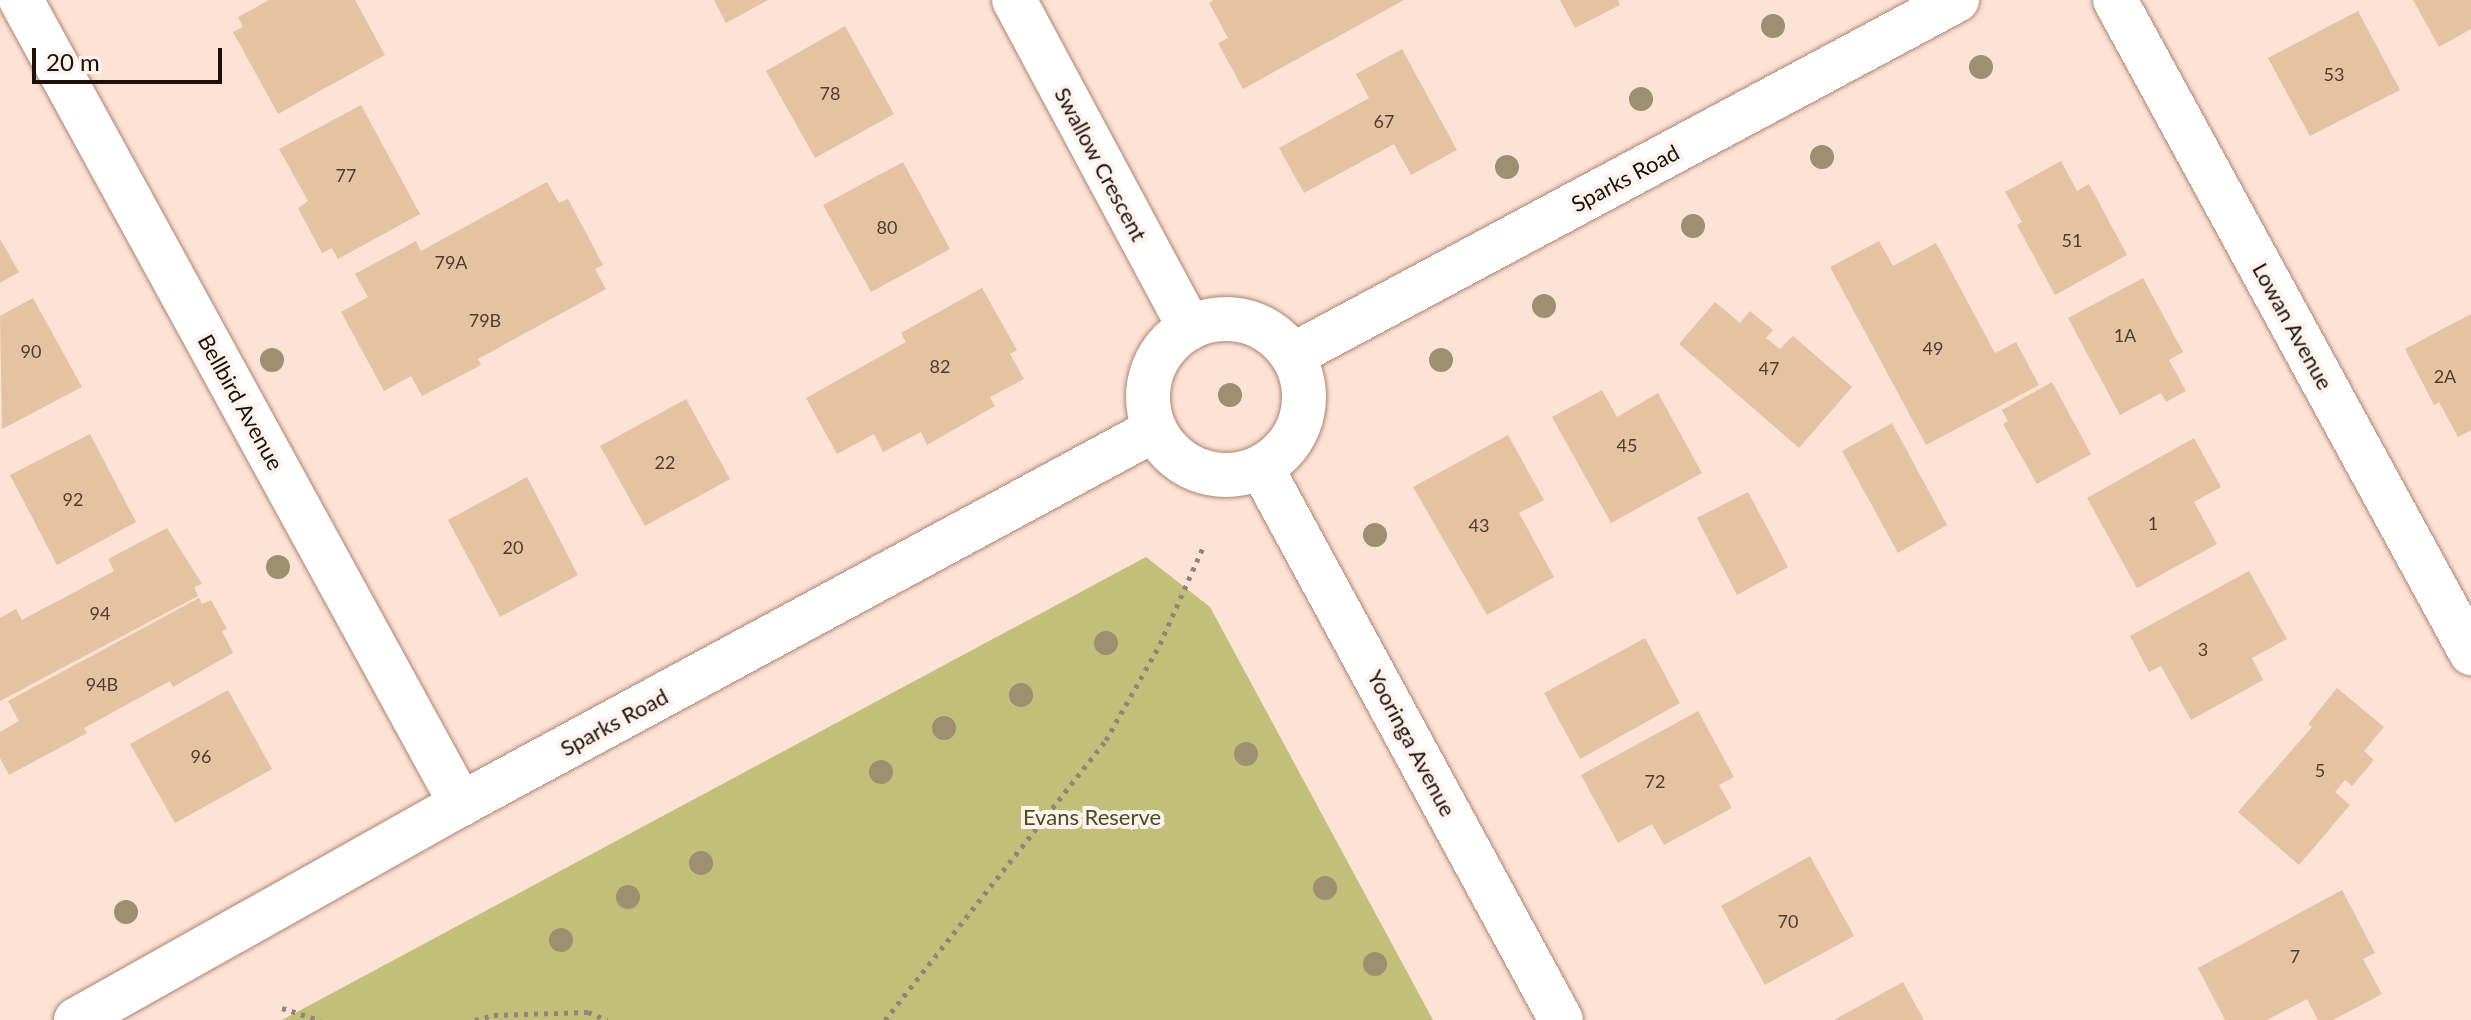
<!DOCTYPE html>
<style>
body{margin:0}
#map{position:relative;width:2471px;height:1020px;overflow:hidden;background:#fde2d6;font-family:Lato,sans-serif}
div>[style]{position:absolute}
.green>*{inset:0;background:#c2bf7a}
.building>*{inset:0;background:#e4c3a3}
.path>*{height:5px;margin-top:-2.5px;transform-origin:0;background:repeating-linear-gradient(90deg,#978278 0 4px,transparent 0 10px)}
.roads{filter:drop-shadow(0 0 2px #ad8572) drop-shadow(0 0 2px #ad8572)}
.minor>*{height:44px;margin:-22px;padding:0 22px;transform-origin:22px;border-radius:22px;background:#fff}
.tertiary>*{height:44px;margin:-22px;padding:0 22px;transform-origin:22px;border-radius:22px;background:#fff}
.tertiary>.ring{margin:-22px;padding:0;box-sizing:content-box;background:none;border:44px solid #fff;border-radius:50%}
.trees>*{width:24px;height:24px;margin:-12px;border-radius:50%;background:#9d8f6f}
span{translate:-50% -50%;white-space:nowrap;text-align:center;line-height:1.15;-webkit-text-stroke:8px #fcf3ef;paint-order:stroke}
.number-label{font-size:18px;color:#503c2f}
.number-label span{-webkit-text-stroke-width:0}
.street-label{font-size:22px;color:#1e0f08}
.park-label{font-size:22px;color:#4e4b1b}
.scale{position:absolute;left:32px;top:48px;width:190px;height:36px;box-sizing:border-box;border:4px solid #1e0f08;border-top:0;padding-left:10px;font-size:24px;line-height:28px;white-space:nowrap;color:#1e0f08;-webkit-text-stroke:6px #fcf3ef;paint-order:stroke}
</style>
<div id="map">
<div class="green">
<i style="clip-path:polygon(1146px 557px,1210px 607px,1433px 1020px,282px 1020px)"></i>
</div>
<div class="building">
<i style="clip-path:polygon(269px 0,355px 0,385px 55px,278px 114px,233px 32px,243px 27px,238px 17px)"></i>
<i style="clip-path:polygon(714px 0,768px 0,726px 23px)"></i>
<i style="clip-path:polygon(1214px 0,1404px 0,1243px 89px,1218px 43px,1228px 38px,1209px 3px)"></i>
<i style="clip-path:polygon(1560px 0,1618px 0,1620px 5px,1575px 28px)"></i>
<i style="clip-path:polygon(2413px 0,2471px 0,2471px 29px,2439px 47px)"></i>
<i style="clip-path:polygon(2358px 11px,2400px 90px,2310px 136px,2268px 58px)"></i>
<i style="clip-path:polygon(845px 26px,894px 114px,815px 158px,766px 71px)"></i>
<i style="clip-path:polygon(1402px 49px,1457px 150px,1411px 175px,1394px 144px,1304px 193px,1279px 148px,1369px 98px,1356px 74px)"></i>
<i style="clip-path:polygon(361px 105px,420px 214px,338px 259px,332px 248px,322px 253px,298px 208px,308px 201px,279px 149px)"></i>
<i style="clip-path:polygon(2061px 161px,2077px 191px,2089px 184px,2127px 255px,2055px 295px,2017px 225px,2022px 222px,2005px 192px)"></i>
<i style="clip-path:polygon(903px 162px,950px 249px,871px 292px,823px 205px)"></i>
<i style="clip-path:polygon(547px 182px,559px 203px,568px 199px,603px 265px,595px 269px,606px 289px,478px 359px,481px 365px,422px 396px,411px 376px,384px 391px,341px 312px,368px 297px,355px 274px,416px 241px,421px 251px)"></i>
<i style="clip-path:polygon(0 239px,19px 272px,0 283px)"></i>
<i style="clip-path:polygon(1879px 241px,1893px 266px,1936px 243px,1995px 353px,2016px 342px,2039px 385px,1926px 445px,1830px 267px)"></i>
<i style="clip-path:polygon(2143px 278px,2183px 352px,2169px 360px,2186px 391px,2166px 402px,2161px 393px,2120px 415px,2068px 318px)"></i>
<i style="clip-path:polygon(982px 288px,1017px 350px,1010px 354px,1024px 379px,990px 397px,995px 406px,927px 445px,921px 432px,883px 452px,874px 434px,837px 454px,806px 398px,906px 342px,901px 333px)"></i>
<i style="clip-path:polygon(33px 298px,82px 387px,2px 429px,0 316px)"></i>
<i style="clip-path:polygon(1715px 302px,1740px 323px,1750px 311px,1773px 330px,1766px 338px,1780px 349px,1793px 336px,1852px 387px,1799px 448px,1679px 344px)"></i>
<i style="clip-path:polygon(2471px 314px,2471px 430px,2458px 437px,2439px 402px,2434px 405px,2405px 349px)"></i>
<i style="clip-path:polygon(2052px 382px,2091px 454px,2037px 484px,2003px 424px,2008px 421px,2002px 410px)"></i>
<i style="clip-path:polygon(1602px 390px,1617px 417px,1658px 393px,1702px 473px,1611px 523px,1552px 417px)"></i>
<i style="clip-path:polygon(686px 399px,730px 479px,645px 526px,600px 446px)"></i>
<i style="clip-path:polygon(1892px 423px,1947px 525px,1898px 553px,1842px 451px)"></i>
<i style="clip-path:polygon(90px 434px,136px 522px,57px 565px,10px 475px)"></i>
<i style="clip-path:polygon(1508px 435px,1544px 500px,1519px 513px,1554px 577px,1487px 615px,1413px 487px)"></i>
<i style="clip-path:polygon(2194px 438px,2221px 487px,2194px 502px,2217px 544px,2137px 588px,2087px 498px)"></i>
<i style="clip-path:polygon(527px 477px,578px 575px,500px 617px,448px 520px)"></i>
<i style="clip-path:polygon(1748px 492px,1788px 567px,1737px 595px,1697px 518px)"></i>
<i style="clip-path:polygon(167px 528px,202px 584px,194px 587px,198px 596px,0 701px,0 618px,16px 609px,22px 620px,114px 571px,108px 559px)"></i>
<i style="clip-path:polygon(2249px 571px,2287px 639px,2252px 658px,2263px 680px,2191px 720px,2161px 666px,2149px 672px,2130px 636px)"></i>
<i style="clip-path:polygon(199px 598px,202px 604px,211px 600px,227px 629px,222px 631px,233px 653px,173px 687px,170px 681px,84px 728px,87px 733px,9px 775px,0 758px,0 732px,19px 721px,8px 701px)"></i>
<i style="clip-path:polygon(1645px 638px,1680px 703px,1580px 759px,1544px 693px)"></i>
<i style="clip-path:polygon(2337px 688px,2384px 727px,2364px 751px,2374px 760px,2352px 786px,2345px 780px,2335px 792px,2350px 805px,2299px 865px,2238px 812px,2312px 727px,2308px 724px)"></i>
<i style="clip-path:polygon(228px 690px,272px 769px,175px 823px,130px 744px)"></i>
<i style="clip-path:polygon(1698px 711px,1734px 777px,1719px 785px,1732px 808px,1664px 845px,1652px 824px,1618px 843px,1581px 775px)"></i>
<i style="clip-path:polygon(1810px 856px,1854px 936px,1765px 985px,1721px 906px)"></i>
<i style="clip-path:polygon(2342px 890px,2375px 953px,2363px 959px,2382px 994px,2333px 1020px,2318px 1020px,2307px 999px,2267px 1020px,2225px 1020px,2198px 968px)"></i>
<i style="clip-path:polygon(1903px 982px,1924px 1020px,1834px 1020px)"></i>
</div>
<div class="path">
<i style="left:282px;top:1008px;width:40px;rotate:18deg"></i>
<i style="left:475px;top:1020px;width:20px;rotate:-15deg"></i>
<i style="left:494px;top:1015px;width:94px;rotate:-1.8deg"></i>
<i style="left:588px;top:1012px;width:21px;rotate:23deg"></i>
<i style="left:885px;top:1020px;width:357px;rotate:-51.7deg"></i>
<i style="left:1106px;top:740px;width:110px;rotate:-60.6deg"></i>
<i style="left:1160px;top:644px;width:108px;rotate:-66deg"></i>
</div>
<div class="roads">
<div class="minor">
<i style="left:21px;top:0;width:917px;rotate:61.31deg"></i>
<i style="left:1014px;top:0;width:372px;rotate:61.8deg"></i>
<i style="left:2115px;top:0;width:744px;rotate:61.4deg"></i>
<i style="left:1261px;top:467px;width:629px;rotate:61.52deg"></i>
</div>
<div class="tertiary">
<i class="ring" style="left:1148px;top:319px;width:112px;height:112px"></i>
<i style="left:1293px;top:355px;width:753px;rotate:-28.13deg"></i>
<i style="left:76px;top:1020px;width:441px;rotate:-29.3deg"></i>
<i style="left:461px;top:804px;width:787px;rotate:-28.35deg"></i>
</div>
</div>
<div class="trees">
<i style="left:1773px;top:26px"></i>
<i style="left:1981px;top:67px"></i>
<i style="left:1641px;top:99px"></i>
<i style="left:1822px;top:157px"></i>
<i style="left:1507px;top:167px"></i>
<i style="left:1693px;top:226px"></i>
<i style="left:1544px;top:306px"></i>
<i style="left:272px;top:360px"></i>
<i style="left:1441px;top:360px"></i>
<i style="left:1230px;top:395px"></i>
<i style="left:1375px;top:535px"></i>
<i style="left:278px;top:567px"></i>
<i style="left:1106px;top:643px"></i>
<i style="left:1021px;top:695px"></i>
<i style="left:944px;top:728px"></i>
<i style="left:1246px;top:754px"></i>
<i style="left:881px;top:772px"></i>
<i style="left:701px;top:863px"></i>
<i style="left:1325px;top:888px"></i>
<i style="left:628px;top:897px"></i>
<i style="left:126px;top:912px"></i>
<i style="left:561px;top:940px"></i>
<i style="left:1375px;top:964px"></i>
</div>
<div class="number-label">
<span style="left:2334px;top:74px">53</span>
<span style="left:830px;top:93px">78</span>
<span style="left:1384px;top:121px">67</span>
<span style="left:346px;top:175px">77</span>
<span style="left:887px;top:227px">80</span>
<span style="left:2072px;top:240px">51</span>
<span style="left:451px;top:262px">79A</span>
<span style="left:485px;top:320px">79B</span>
<span style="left:2125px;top:335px">1A</span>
<span style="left:1933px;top:348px">49</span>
<span style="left:31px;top:351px">90</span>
<span style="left:940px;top:366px">82</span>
<span style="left:1769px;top:368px">47</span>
<span style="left:2445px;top:376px">2A</span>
<span style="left:1627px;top:445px">45</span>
<span style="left:665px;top:462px">22</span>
<span style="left:73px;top:499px">92</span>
<span style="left:2153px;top:523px">1</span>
<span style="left:1479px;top:525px">43</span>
<span style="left:513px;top:547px">20</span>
<span style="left:100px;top:613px">94</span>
<span style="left:2203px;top:649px">3</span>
<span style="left:102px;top:684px">94B</span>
<span style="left:201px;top:756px">96</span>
<span style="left:2320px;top:770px">5</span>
<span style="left:1655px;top:781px">72</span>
<span style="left:1788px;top:921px">70</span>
<span style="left:2295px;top:956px">7</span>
</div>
<div class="street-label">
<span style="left:1101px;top:164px;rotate:62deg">Swallow Crescent</span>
<span style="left:1625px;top:178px;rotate:-28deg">Sparks Road</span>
<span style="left:2293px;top:326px;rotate:61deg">Lowan Avenue</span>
<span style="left:241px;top:402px;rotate:61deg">Bellbird Avenue</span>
<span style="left:614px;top:722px;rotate:-28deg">Sparks Road</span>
<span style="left:1412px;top:743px;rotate:62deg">Yooringa Avenue</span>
</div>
<div class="park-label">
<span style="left:1092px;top:817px">Evans Reserve</span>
</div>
<div class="scale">20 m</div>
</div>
